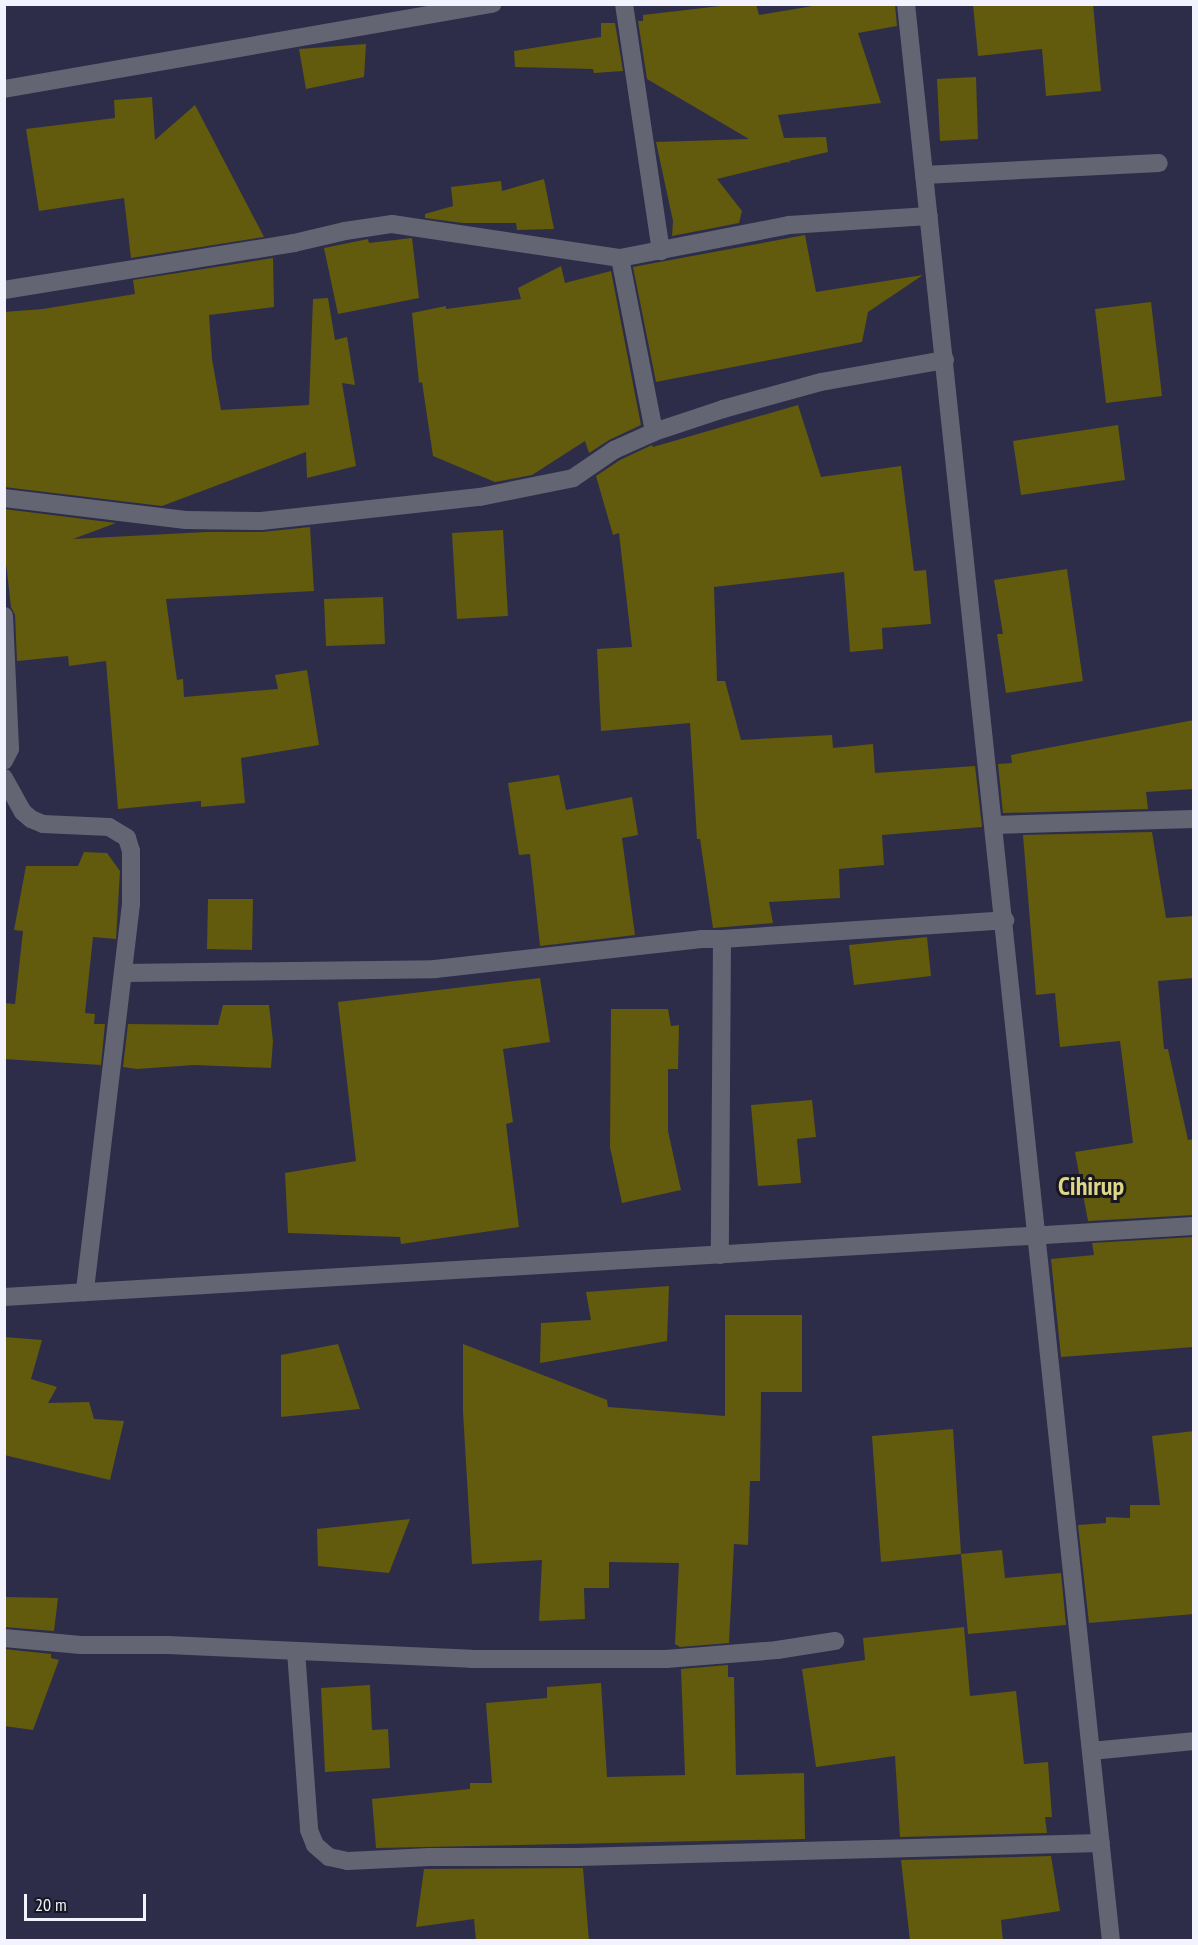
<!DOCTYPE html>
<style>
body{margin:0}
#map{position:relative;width:1198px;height:1945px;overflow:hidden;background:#2d2d4a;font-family:"PT Sans Narrow",sans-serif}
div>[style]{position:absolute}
.building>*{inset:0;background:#625a0c}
.street>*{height:18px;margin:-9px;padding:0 9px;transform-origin:9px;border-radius:9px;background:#646573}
span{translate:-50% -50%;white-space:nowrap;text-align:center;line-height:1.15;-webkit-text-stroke:6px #171724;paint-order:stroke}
.quarter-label{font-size:26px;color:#dfd688;font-weight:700}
.frame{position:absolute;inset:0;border:6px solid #f2f3fe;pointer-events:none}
.scale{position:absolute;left:24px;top:1894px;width:122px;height:27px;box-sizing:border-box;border:3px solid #f2f3fe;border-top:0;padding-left:8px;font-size:18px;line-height:21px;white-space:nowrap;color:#f2f3fe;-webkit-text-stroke:4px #171724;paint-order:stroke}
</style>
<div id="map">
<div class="building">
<i style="clip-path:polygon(737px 4px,756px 4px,759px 15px,825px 4px,895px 4px,897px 26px,858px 33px,881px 103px,778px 115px,784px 138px,826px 137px,828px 152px,789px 161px,790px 163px,787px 162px,717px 179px,742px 211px,739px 223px,672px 236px,673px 221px,656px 142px,749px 139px,647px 79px,638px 21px,643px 21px,643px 15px)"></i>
<i style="clip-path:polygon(973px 4px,1093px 4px,1101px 91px,1046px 96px,1042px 49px,978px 56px)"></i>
<i style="clip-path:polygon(601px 23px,615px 23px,623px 71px,594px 73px,593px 69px,515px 67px,514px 51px,601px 37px)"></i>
<i style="clip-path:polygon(366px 44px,364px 77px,306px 89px,299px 49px)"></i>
<i style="clip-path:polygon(976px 77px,978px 139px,940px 141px,937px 79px)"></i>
<i style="clip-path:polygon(152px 97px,155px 140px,195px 105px,264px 237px,131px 258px,124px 198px,39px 211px,26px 129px,115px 118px,114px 100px)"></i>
<i style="clip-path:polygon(544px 179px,554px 229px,517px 230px,516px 223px,463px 223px,425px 218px,425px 214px,453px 206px,451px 187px,501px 181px,502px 191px)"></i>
<i style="clip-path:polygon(805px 235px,816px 292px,923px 275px,868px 312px,862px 342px,656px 382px,633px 267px)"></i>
<i style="clip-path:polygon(412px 238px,419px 298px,338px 314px,324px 248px,368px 239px,369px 243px)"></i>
<i style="clip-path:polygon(273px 258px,274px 307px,209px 315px,212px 359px,221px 410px,309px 405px,313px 299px,328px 298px,335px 340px,347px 337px,355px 385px,342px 383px,356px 466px,307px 478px,306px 452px,162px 506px,4px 487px,4px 312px,43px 309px,135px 294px,133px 280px)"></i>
<i style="clip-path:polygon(561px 266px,565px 283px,611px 271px,641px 425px,609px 440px,589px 453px,585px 441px,532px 475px,495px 482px,433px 456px,422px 382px,419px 383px,412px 313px,446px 306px,446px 309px,521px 299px,518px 288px)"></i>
<i style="clip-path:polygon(1151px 302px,1162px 396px,1106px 403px,1095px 309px)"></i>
<i style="clip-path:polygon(798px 405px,821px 477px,901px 466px,914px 571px,926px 570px,931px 624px,882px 628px,883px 649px,850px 652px,844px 572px,714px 587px,717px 681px,725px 681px,741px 740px,832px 735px,833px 748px,873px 744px,875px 773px,975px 766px,982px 827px,882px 835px,884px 865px,839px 869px,840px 898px,769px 902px,773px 923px,713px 928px,700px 839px,697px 839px,690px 723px,601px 731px,597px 649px,632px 647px,619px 533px,613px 535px,596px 476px,620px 460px,652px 445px,653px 447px)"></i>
<i style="clip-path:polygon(1118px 425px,1125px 480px,1021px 495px,1013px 441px)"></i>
<i style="clip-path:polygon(4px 509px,116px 523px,73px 539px,206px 532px,262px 532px,310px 527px,314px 591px,166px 599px,177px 680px,183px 679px,184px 697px,278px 689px,275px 675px,307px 670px,319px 745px,241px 758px,245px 803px,201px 807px,201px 801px,118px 809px,106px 661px,69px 666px,68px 656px,17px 661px,15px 615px,11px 607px,4px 546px)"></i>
<i style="clip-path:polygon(503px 530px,508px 616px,457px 619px,452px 533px)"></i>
<i style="clip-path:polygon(1067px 569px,1083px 681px,1006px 693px,997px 634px,1003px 634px,994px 580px)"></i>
<i style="clip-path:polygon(383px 597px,385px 644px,326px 646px,324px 599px)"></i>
<i style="clip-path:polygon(1194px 720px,1194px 789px,1146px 792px,1148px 809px,1003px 813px,998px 764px,1012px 763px,1011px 755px)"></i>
<i style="clip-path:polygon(559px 775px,566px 810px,632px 797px,638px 835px,622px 838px,635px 935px,540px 946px,530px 854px,519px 855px,508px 783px)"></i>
<i style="clip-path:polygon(1152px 832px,1166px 918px,1194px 916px,1194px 978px,1158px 981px,1164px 1049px,1168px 1049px,1188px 1140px,1194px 1139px,1194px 1215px,1088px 1221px,1075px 1152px,1133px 1143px,1120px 1041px,1060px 1047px,1055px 993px,1036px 995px,1023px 835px)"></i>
<i style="clip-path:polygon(84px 852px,107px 853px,120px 871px,116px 939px,93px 937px,85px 1013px,95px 1014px,94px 1024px,105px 1024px,101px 1065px,4px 1059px,4px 1003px,15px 1004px,23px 931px,14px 930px,26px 866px,78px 866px)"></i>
<i style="clip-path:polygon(208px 899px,253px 899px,252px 950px,207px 949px)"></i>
<i style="clip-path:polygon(927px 937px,931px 976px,854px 985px,849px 945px)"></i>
<i style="clip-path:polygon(540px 978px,550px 1042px,503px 1049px,513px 1122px,506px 1124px,519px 1227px,401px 1244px,400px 1237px,288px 1233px,285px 1173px,356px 1161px,338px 1002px)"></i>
<i style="clip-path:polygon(223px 1005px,269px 1005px,273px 1041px,271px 1068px,194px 1065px,137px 1069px,123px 1067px,128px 1024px,218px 1025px)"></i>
<i style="clip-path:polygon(611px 1009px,668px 1009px,671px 1026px,679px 1025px,678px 1069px,668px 1069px,668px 1131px,681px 1190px,622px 1203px,610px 1147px)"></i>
<i style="clip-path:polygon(812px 1100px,816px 1137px,797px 1139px,801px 1183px,758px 1186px,751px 1105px)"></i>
<i style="clip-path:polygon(1194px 1237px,1194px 1347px,1061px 1357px,1051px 1259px,1094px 1255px,1092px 1243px)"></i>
<i style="clip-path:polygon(669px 1286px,667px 1341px,540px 1363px,541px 1323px,591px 1320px,586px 1292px)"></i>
<i style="clip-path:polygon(725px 1315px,802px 1315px,802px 1392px,761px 1392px,760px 1481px,750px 1481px,748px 1545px,734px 1544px,729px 1643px,680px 1647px,675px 1644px,679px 1563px,609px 1562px,609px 1588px,584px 1588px,585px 1619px,539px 1621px,542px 1560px,472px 1564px,463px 1412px,463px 1344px,607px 1400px,608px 1407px,725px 1416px)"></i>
<i style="clip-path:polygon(4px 1337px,42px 1340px,31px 1379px,57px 1387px,48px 1403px,89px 1402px,94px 1419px,124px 1421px,110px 1480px,4px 1455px)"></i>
<i style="clip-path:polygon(338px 1344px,360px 1409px,281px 1417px,281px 1355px)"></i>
<i style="clip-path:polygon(953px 1429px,961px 1554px,881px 1562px,872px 1436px)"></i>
<i style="clip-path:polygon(1194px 1431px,1194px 1614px,1089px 1623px,1078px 1525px,1106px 1523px,1106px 1517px,1130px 1518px,1130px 1505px,1160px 1505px,1152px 1436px)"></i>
<i style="clip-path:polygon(410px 1519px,389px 1573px,318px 1566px,317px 1529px)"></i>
<i style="clip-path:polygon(1002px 1550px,1005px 1578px,1061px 1573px,1066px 1625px,968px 1634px,961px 1554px)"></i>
<i style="clip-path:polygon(4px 1597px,58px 1598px,54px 1631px,4px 1627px)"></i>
<i style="clip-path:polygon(964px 1627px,970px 1696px,1016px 1691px,1024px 1764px,1048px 1762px,1052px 1817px,1045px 1817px,1047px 1833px,900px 1837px,895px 1756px,816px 1767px,802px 1669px,865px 1660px,863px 1638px)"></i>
<i style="clip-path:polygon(4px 1649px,51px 1654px,51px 1658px,59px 1660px,33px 1730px,4px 1726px)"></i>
<i style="clip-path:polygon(728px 1665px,728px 1677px,734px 1677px,736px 1775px,804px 1773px,805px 1839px,376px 1848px,372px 1799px,470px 1789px,470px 1783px,492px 1783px,486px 1703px,547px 1698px,547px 1687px,601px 1683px,607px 1777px,685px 1775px,681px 1669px)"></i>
<i style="clip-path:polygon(370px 1685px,372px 1730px,388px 1729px,390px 1768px,325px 1772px,321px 1688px)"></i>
<i style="clip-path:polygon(1051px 1856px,1060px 1911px,1001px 1920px,1003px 1941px,910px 1941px,901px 1860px)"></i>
<i style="clip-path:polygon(583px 1868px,589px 1941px,476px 1941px,474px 1919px,416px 1927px,424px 1869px)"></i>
</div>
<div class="street">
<i style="left:624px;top:4px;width:250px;rotate:81.5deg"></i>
<i style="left:906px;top:4px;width:1947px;rotate:83.96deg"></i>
<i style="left:4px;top:89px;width:496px;rotate:-9.9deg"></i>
<i style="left:924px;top:175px;width:235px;rotate:-2.9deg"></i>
<i style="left:620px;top:258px;width:177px;rotate:78.9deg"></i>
<i style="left:4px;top:290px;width:294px;rotate:-9.2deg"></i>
<i style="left:294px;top:243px;width:52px;rotate:-13.2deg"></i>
<i style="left:345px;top:231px;width:48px;rotate:-8.5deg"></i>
<i style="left:392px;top:224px;width:231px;rotate:8.5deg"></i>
<i style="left:620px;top:258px;width:172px;rotate:-11deg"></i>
<i style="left:789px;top:225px;width:140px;rotate:-3.7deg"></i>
<i style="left:4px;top:498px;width:183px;rotate:6.9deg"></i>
<i style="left:186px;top:520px;width:75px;rotate:0.8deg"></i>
<i style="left:261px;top:521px;width:220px;rotate:-6.3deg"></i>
<i style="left:480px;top:497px;width:95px;rotate:-11.5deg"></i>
<i style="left:573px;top:478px;width:50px;rotate:-34.3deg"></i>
<i style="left:614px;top:450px;width:44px;rotate:-24.2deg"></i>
<i style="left:654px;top:432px;width:73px;rotate:-18.4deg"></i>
<i style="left:723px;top:409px;width:102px;rotate:-15.4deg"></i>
<i style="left:821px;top:382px;width:126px;rotate:-10.1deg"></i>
<i style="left:4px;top:616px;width:133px;rotate:87.4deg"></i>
<i style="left:10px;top:749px;width:13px;rotate:117deg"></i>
<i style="left:4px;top:778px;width:39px;rotate:61deg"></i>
<i style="left:23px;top:812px;width:11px;rotate:41deg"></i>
<i style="left:31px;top:819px;width:13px;rotate:23deg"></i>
<i style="left:43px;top:824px;width:66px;rotate:2.6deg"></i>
<i style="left:109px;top:827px;width:21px;rotate:31deg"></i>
<i style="left:127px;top:838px;width:14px;rotate:73deg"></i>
<i style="left:131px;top:851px;width:53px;rotate:90deg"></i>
<i style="left:131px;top:904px;width:391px;rotate:96.8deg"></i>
<i style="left:994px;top:825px;width:200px;rotate:-1.7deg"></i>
<i style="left:722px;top:939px;width:284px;rotate:-3.8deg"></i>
<i style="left:123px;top:973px;width:312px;rotate:-0.7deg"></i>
<i style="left:435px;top:969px;width:268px;rotate:-6.4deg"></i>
<i style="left:701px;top:939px;width:21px"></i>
<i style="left:722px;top:939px;width:316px;rotate:90.4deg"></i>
<i style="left:4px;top:1297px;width:1192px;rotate:-3.41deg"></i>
<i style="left:4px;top:1638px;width:77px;rotate:5.2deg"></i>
<i style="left:81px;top:1645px;width:87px"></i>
<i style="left:168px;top:1645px;width:303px;rotate:2.6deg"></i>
<i style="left:471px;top:1659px;width:195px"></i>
<i style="left:666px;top:1659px;width:111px;rotate:-4.6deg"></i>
<i style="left:777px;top:1650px;width:59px;rotate:-8.8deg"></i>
<i style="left:296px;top:1651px;width:179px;rotate:85.8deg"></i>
<i style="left:309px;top:1830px;width:16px;rotate:68deg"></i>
<i style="left:315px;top:1845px;width:18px;rotate:41deg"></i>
<i style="left:329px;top:1857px;width:19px;rotate:12deg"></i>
<i style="left:348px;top:1861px;width:82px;rotate:-2.8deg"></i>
<i style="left:430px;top:1857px;width:148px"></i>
<i style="left:578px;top:1857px;width:523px;rotate:-1.53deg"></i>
<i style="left:1091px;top:1751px;width:103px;rotate:-5.5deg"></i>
</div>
<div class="quarter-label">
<span style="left:1091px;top:1186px">Cihirup</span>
</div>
<div class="frame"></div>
<div class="scale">20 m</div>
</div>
